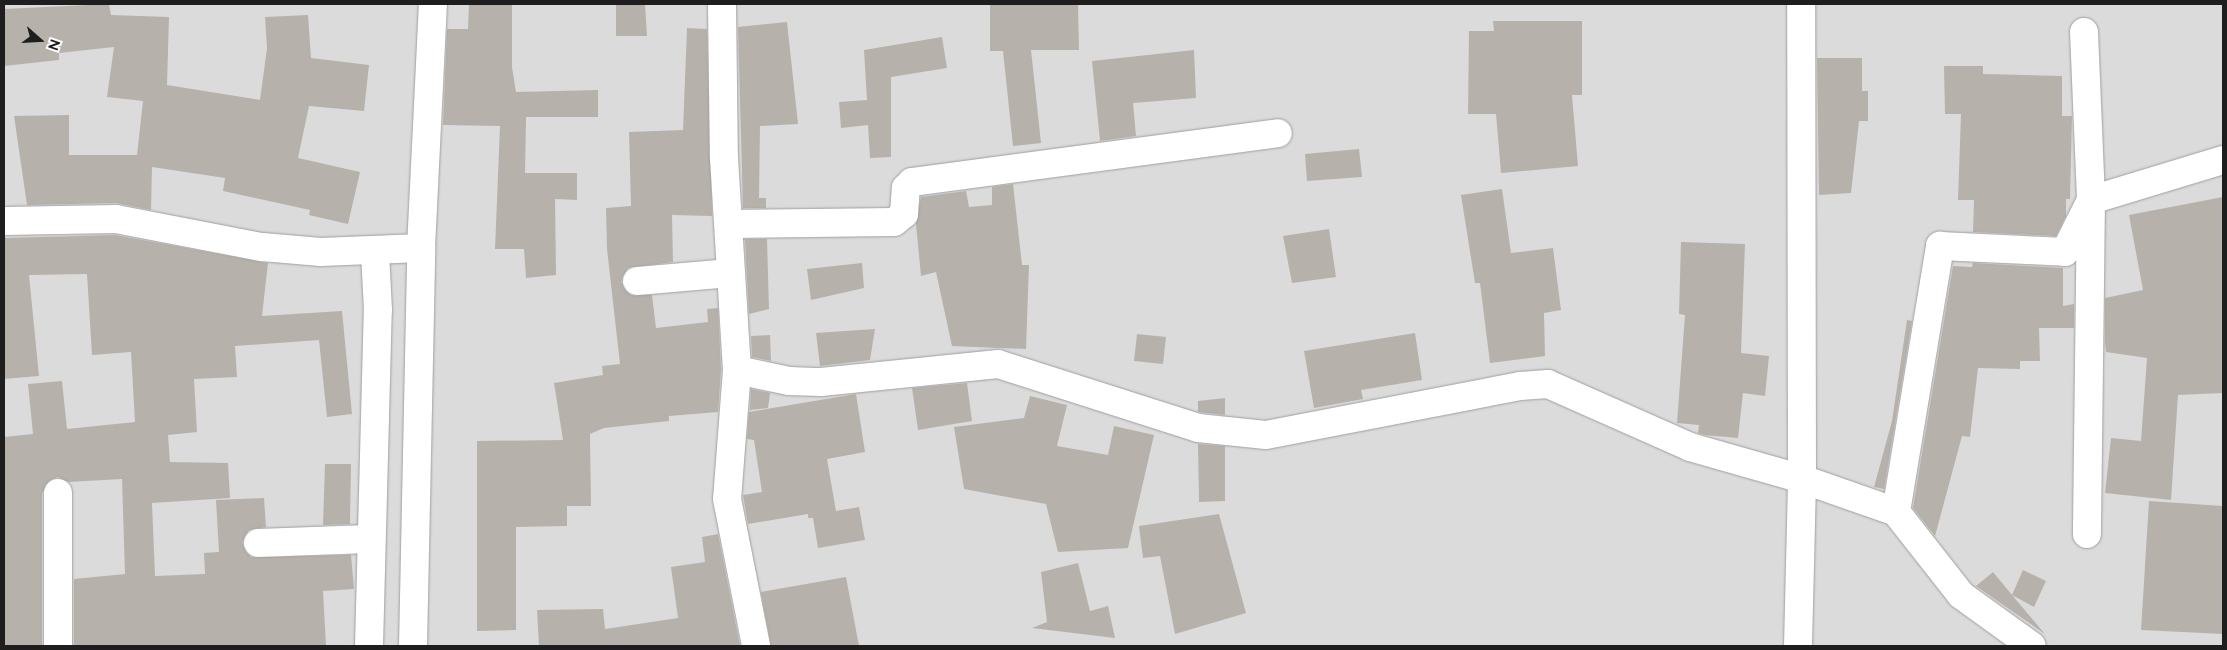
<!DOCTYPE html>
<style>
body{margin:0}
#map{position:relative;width:2227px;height:650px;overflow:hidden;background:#eeece5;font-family:Raleway,sans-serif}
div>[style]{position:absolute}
.residential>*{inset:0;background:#dcdbdb}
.building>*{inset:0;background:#b7b1ab}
.roads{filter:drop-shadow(0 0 1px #9f9f9f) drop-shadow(0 0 1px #9f9f9f)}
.minor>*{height:28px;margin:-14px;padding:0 14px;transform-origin:14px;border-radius:14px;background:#fff}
span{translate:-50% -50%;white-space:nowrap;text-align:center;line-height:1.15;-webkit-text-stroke:4.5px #fff;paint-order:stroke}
.frame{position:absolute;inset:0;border:5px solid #1e1e1e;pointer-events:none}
.north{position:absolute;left:15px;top:15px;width:50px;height:50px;-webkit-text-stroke:4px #fff;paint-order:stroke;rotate:109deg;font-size:14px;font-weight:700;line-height:20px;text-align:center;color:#1e1e1e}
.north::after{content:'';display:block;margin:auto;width:18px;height:22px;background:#1e1e1e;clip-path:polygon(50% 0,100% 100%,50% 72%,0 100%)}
</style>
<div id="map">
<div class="residential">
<i style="clip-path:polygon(4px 4px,2223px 4px,2223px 646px,4px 646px)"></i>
</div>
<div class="building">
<i style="clip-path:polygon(109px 4px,111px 15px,169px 17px,167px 85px,260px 100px,267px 48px,265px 17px,308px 15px,311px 58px,369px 65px,364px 111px,309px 106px,298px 158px,360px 172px,348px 224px,309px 215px,310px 210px,223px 191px,225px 178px,152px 167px,151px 210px,116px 203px,27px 205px,14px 116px,69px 115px,69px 155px,137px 155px,143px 101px,107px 97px,114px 47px,59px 53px,59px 60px,4px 66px,4px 9px)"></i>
<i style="clip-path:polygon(469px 4px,512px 4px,512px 67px,516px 92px,598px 90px,598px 117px,526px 117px,525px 173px,577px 173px,577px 200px,555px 199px,556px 275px,526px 278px,524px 249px,495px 249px,500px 126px,443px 125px,447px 29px,468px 29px)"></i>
<i style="clip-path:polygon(616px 4px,645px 4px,647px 36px,616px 36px)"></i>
<i style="clip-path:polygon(990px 4px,1078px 4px,1079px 50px,1031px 50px,1041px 143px,1013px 146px,1003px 51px,990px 51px)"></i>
<i style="clip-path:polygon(1493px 21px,1582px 21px,1582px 95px,1572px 95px,1578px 166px,1501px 173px,1496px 114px,1468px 114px,1469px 31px,1494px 31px)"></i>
<i style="clip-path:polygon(787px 22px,798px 124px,760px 126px,759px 198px,766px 198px,766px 208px,743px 208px,738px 27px)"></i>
<i style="clip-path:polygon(687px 28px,707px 29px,712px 216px,672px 215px,673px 262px,628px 268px,621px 282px,631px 295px,652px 295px,656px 328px,708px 322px,707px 309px,718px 308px,721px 370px,718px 412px,669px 416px,669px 421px,604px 428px,590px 434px,591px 506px,567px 506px,567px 526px,516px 527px,516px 630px,477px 631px,477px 441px,563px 440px,554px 383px,603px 375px,602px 366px,620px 364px,607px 249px,606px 208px,631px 206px,629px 132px,683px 130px)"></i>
<i style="clip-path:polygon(942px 37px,947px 68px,891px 77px,891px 157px,870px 158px,868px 125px,841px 128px,839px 102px,867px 100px,864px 50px)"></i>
<i style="clip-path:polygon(1194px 50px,1196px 98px,1133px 103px,1136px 136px,1100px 141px,1092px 61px)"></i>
<i style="clip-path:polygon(1817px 58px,1862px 58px,1862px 91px,1868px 91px,1868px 121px,1859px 121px,1851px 193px,1819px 195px)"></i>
<i style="clip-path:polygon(1944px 66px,1983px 66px,1983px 74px,2062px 76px,2062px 116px,2072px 116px,2070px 199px,2066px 199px,2066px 216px,2056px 236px,1973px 232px,1974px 200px,1958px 200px,1961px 114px,1945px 114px)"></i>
<i style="clip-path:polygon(1359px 149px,1362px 177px,1307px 181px,1305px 154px)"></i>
<i style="clip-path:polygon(1013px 184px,1022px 265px,1029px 265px,1026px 349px,952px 346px,936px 272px,921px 276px,916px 224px,921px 197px,966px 191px,969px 207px,992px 205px,992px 187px)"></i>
<i style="clip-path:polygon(1502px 189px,1511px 253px,1553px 248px,1561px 310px,1544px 313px,1545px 356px,1490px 363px,1480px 283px,1475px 283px,1461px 195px)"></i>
<i style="clip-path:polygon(2223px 197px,2223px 393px,2178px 395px,2171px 500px,2105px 493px,2111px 438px,2141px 441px,2147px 358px,2106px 352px,2105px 342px,2105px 298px,2143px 290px,2129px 215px)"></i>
<i style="clip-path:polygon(1329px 229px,1336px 277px,1292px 283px,1283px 236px)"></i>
<i style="clip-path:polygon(115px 235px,268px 263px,262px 316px,342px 311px,352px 414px,327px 417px,319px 340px,235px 346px,237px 377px,194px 379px,197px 432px,168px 435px,170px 462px,228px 463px,230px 498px,152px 503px,155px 576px,205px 574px,204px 553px,219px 552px,216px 500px,264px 498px,266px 527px,249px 530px,242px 543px,251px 557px,351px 555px,354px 589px,323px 591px,326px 646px,74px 645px,74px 579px,125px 574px,122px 479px,68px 482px,58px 477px,50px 480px,42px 493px,42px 645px,4px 645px,4px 437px,33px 434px,28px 384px,62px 381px,67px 429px,135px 422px,131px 352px,92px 355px,87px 274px,29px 275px,39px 376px,4px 379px,4px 238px)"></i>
<i style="clip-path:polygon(745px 239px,767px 239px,769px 309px,749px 314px)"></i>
<i style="clip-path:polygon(1681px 242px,1745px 244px,1741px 353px,1769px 356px,1765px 396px,1743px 393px,1738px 438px,1705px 435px,1698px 433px,1699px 425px,1677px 423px,1685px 315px,1679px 314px)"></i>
<i style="clip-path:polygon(862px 263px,864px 288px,811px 300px,807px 269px)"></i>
<i style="clip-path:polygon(1973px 263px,2063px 268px,2063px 306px,2074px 304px,2074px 328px,2039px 328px,2040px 361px,2020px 361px,2020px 369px,1978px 368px,1970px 437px,1962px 436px,1935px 536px,1913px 508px,1953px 266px,1972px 267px)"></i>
<i style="clip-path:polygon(1907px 320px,1912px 321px,1884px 489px,1874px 487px,1892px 421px)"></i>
<i style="clip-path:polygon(875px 329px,870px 360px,820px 366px,816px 333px)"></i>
<i style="clip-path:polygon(1415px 333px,1422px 380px,1361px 390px,1363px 399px,1314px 408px,1304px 351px)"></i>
<i style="clip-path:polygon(1137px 334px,1166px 337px,1163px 364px,1134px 361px)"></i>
<i style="clip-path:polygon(770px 335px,771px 361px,752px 357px,751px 336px)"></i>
<i style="clip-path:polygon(967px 383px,972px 421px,918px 430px,912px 388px)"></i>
<i style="clip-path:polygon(751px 389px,770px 393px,768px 408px,750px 410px)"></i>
<i style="clip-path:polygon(856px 394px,865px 452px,827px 459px,836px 511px,859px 507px,865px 540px,818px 548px,813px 518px,808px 518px,808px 514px,748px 524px,743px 495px,762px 492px,754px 440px,747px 439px,749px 412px)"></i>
<i style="clip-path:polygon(1030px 396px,1067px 405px,1057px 446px,1108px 455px,1114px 426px,1154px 435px,1128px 548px,1058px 552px,1046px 504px,964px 489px,954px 427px,1024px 418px)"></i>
<i style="clip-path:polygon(1225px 398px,1225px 415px,1198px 412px,1198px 401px)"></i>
<i style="clip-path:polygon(1198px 444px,1225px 446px,1225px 501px,1199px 502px)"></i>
<i style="clip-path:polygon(325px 464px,351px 464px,350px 524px,323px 525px)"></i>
<i style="clip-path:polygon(2149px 501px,2223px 506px,2223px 634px,2141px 630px)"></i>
<i style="clip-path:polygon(1219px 514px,1246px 613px,1175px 634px,1160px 556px,1143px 558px,1139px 526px)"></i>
<i style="clip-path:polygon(718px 534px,740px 646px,539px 646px,537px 610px,603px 609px,605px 629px,678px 618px,671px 567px,705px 562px,702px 537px)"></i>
<i style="clip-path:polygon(1078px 563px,1090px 611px,1108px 606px,1115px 638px,1032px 628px,1047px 622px,1041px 572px)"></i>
<i style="clip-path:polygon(2023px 570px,2046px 581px,2034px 607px,2012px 595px,2045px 634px,1976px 586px,1993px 572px,2012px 595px)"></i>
<i style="clip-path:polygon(846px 577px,859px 646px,771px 646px,761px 592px)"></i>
</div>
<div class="roads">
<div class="minor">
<i style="left:722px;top:4px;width:154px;rotate:89.3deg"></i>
<i style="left:724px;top:158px;width:212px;rotate:86.5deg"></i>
<i style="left:737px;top:370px;width:129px;rotate:94.4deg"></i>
<i style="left:727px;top:499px;width:150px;rotate:78.8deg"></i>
<i style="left:2084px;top:32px;width:168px;rotate:87.6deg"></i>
<i style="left:2091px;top:200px;width:334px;rotate:90.7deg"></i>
<i style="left:4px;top:221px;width:112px;rotate:-1deg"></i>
<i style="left:116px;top:219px;width:149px;rotate:10.9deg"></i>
<i style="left:262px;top:247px;width:59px;rotate:4.8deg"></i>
<i style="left:321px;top:252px;width:100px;rotate:-2.3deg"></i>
<i style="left:729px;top:224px;width:165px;rotate:-0.7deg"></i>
<i style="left:894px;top:222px;width:13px;rotate:-39deg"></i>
<i style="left:904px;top:214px;width:26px;rotate:-86deg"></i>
<i style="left:906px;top:188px;width:8px;rotate:-45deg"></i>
<i style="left:912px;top:182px;width:369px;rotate:-7.6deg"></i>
<i style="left:637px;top:281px;width:94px;rotate:-4.9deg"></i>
<i style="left:737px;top:370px;width:53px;rotate:11.9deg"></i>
<i style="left:789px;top:381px;width:32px;rotate:2deg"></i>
<i style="left:821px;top:382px;width:178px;rotate:-5.8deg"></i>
<i style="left:998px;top:364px;width:210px;rotate:17.7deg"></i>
<i style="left:1198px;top:428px;width:68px;rotate:5.9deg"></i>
<i style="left:1266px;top:435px;width:259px;rotate:-10.9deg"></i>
<i style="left:1520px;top:386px;width:28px;rotate:-4deg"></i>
<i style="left:1548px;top:384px;width:155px;rotate:23.9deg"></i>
<i style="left:1690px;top:447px;width:116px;rotate:15.9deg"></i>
<i style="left:1802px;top:479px;width:100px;rotate:19.3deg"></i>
<i style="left:1896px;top:512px;width:105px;rotate:51.9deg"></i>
<i style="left:1961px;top:595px;width:87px;rotate:35.7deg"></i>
<i style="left:1896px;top:512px;width:270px;rotate:-80.6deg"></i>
<i style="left:1940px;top:246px;width:125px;rotate:2.7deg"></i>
<i style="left:2065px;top:252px;width:58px;rotate:-63.4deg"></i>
<i style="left:2091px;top:200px;width:138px;rotate:-16.9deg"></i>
<i style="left:258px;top:543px;width:111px;rotate:-2.1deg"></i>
<i style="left:58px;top:646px;width:153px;rotate:-90deg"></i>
<i style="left:369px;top:646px;width:336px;rotate:-88.5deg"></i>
<i style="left:378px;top:310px;width:58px;rotate:-93deg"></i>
<i style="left:413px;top:646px;width:398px;rotate:-88.8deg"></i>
<i style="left:421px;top:248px;width:244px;rotate:-87.2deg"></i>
<i style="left:1798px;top:646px;width:167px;rotate:-88.6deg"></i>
<i style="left:1802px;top:479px;width:475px;rotate:-90.1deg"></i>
</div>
</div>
<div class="frame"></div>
<div class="north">N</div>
</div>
